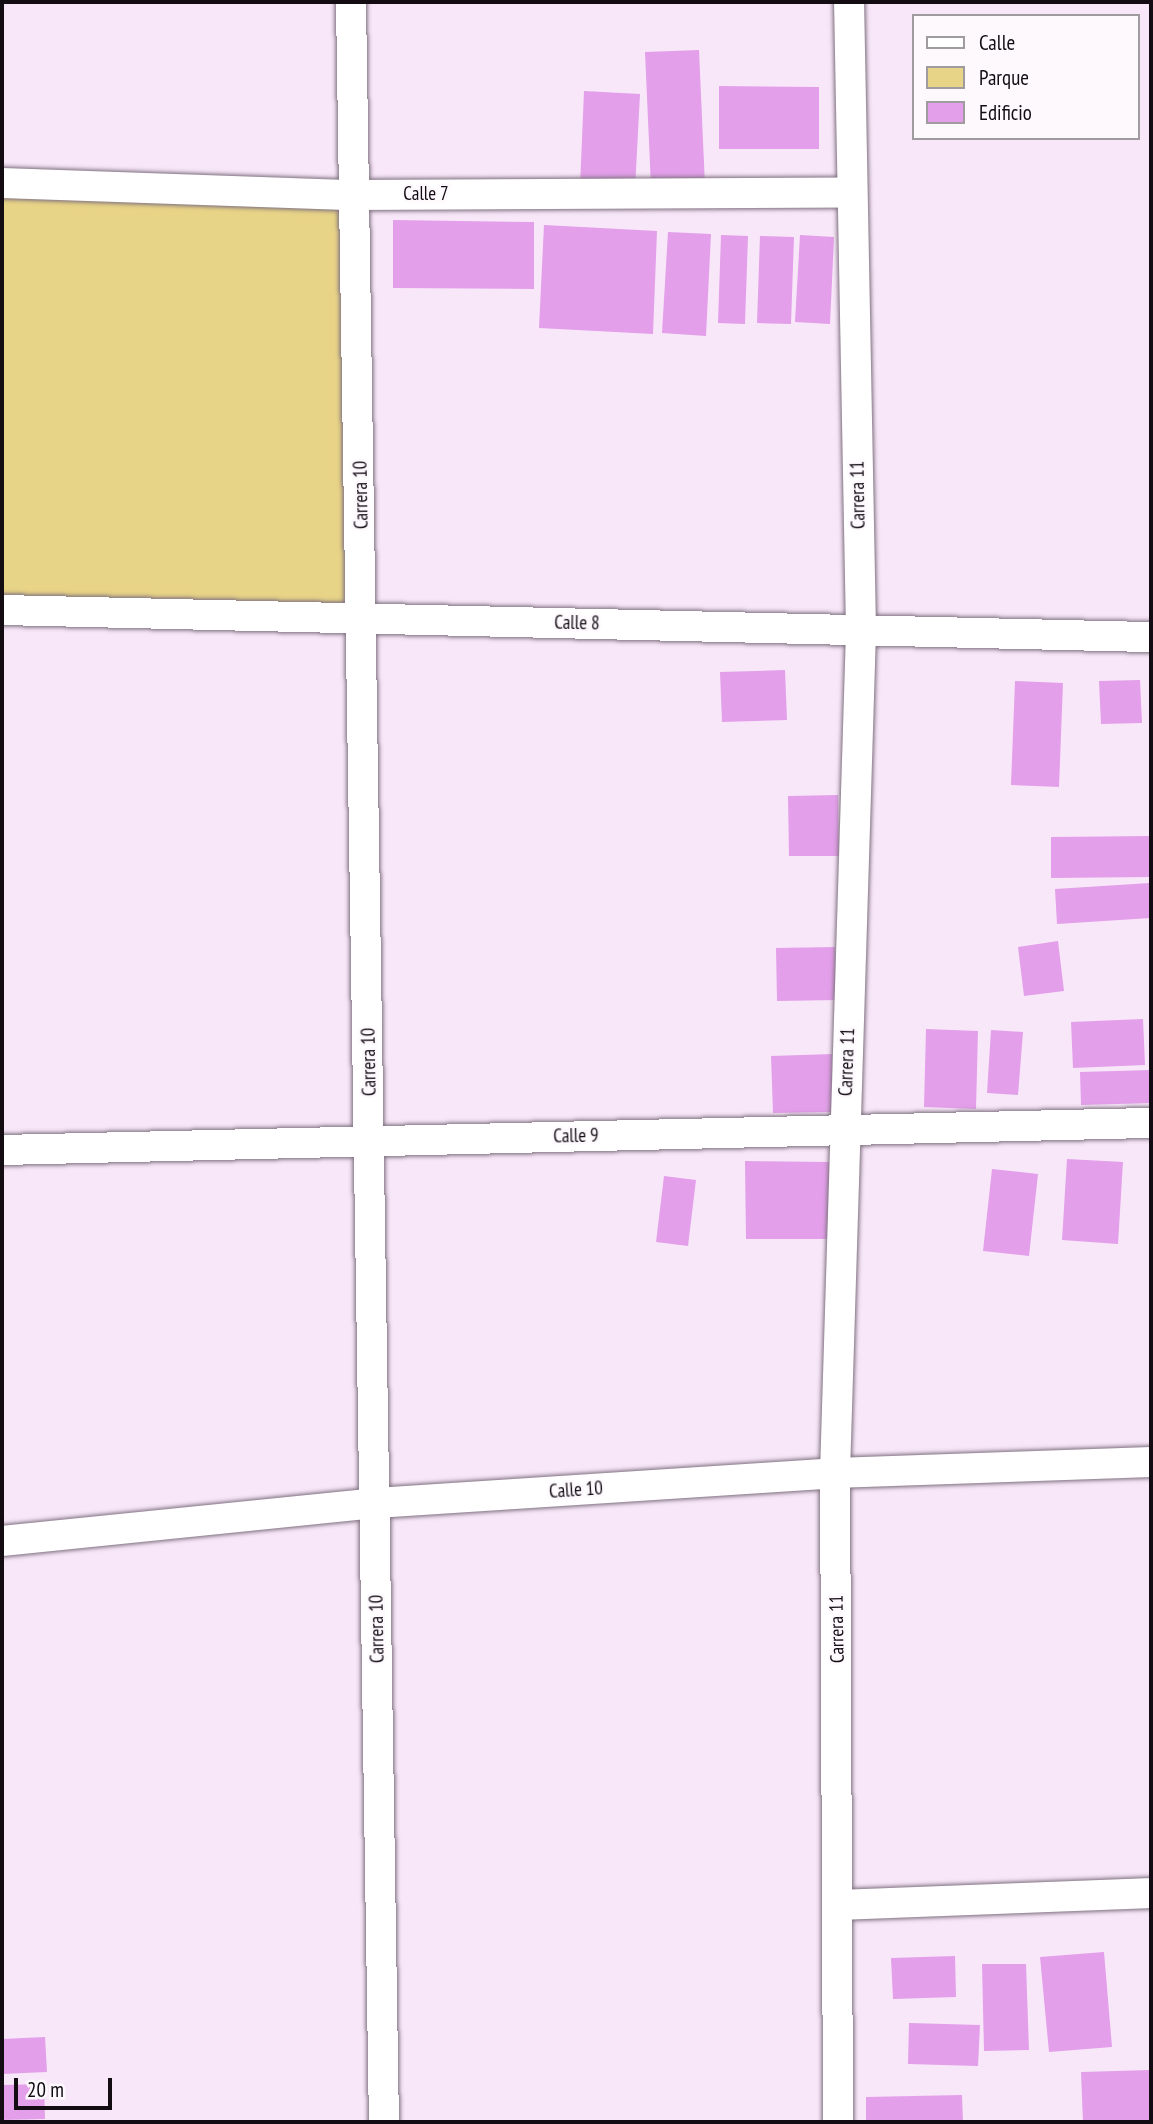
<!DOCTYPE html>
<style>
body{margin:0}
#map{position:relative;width:1153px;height:2124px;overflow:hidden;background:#f8e7f9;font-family:"PT Sans Narrow",sans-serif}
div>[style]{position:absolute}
.green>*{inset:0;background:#e8d486}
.building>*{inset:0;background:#e39fea}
.roads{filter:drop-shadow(0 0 2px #807281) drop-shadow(0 0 2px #807281)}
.street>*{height:30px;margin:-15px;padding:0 15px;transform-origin:15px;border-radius:15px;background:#fff}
span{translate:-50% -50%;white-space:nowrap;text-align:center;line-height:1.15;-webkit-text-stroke:5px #fdf9fd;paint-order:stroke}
.street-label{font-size:19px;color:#130d13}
.frame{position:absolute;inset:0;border:4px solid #130d13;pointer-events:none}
.legend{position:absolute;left:912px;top:14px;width:228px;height:126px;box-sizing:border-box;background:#fdf9fd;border:2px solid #9f9b9f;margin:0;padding:9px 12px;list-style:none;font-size:21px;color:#130d13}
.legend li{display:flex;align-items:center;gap:14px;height:35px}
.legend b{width:35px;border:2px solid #9f9b9f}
.scale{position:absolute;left:14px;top:2078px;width:98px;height:32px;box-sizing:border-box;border:4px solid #130d13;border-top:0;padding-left:9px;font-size:21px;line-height:24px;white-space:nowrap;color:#130d13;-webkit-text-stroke:5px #fdf9fd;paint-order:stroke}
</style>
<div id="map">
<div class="green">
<i style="clip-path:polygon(2px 183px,354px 195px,364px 618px,2px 610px)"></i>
</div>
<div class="building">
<i style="clip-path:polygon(699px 50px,705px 186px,651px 187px,645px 52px)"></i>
<i style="clip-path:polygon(719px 86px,819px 87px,819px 149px,719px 149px)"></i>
<i style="clip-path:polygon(584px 91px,640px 94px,635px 189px,580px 186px)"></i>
<i style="clip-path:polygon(393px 220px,534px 222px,534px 289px,393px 288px)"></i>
<i style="clip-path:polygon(544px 225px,657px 231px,653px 334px,539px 328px)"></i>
<i style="clip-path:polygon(668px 232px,711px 234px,706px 336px,662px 333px)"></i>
<i style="clip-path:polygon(721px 235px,748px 236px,745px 324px,718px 323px)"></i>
<i style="clip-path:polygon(800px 235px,834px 237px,830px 324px,795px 322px)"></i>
<i style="clip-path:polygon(760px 236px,794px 237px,791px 324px,757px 323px)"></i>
<i style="clip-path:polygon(785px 670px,787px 720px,722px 722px,720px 672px)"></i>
<i style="clip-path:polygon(1149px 675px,1151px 675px,1151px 724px,1149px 724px)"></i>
<i style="clip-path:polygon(1140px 680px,1142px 723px,1101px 724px,1099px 681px)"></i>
<i style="clip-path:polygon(1015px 681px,1063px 683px,1059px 787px,1011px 785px)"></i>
<i style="clip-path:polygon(838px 795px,839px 856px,789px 856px,788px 796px)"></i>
<i style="clip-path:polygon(1151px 836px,1151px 877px,1051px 878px,1051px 837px)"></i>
<i style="clip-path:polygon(1150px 883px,1151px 918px,1057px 924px,1055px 889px)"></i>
<i style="clip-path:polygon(1058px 941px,1064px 991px,1024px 996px,1018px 947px)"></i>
<i style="clip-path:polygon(835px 947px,837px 1000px,777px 1001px,776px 948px)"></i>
<i style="clip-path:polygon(1143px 1019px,1145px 1065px,1073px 1068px,1071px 1022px)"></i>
<i style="clip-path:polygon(926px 1029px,978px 1031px,976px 1109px,924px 1107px)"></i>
<i style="clip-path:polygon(991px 1030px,1023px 1032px,1018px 1095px,987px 1093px)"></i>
<i style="clip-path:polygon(832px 1054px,834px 1112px,773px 1113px,771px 1056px)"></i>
<i style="clip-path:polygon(1151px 1070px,1151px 1103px,1081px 1105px,1080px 1072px)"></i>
<i style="clip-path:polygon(1067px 1159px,1123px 1162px,1118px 1244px,1062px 1240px)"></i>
<i style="clip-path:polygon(745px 1161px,831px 1162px,832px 1239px,746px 1239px)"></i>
<i style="clip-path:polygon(992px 1169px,1038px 1174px,1029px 1256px,983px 1251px)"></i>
<i style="clip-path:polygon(664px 1176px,696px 1180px,688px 1246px,656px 1242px)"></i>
<i style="clip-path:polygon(1104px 1952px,1112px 2047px,1049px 2052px,1040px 1957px)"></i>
<i style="clip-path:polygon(955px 1956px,956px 1997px,893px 1999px,891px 1958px)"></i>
<i style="clip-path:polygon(982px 1964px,1026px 1964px,1029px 2050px,984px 2051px)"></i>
<i style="clip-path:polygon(909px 2023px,980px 2025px,978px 2066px,908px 2064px)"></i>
<i style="clip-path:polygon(45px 2037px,47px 2072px,2px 2074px,2px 2039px)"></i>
<i style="clip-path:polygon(1150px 2070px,1151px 2122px,1083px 2122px,1081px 2072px)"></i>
<i style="clip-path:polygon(44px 2084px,45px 2119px,2px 2120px,2px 2085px)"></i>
<i style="clip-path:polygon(962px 2095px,963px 2122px,866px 2122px,866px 2097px)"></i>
</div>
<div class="roads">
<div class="street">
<i style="left:351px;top:2px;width:2120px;rotate:89.11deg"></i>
<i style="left:2px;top:183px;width:352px;rotate:2deg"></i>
<i style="left:354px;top:195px;width:497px;rotate:-0.3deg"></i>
<i style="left:2px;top:610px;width:1149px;rotate:1.35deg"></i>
<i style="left:2px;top:1150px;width:1149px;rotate:-1.35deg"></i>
<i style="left:2px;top:1541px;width:375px;rotate:-5.8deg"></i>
<i style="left:375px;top:1503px;width:461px;rotate:-3.7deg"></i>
<i style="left:835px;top:1473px;width:316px;rotate:-2deg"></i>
<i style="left:840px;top:1905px;width:311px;rotate:-2.2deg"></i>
<i style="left:838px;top:2122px;width:649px;rotate:-90.26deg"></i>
<i style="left:835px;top:1473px;width:843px;rotate:-88.23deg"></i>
<i style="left:861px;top:630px;width:628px;rotate:-91.09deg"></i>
</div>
</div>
<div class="street-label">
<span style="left:426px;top:194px">Calle 7</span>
<span style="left:361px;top:495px;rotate:-91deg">Carrera 10</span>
<span style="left:858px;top:495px;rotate:-91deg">Carrera 11</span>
<span style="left:577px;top:623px;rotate:1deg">Calle 8</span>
<span style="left:369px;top:1062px;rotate:-91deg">Carrera 10</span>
<span style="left:847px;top:1062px;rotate:-88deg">Carrera 11</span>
<span style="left:576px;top:1136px;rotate:-1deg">Calle 9</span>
<span style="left:576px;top:1490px;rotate:-4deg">Calle 10</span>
<span style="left:377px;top:1629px;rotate:-91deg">Carrera 10</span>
<span style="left:837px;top:1629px;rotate:-91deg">Carrera 11</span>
</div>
<div class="frame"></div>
<ul class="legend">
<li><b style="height:9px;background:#fff"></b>Calle</li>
<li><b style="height:19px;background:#e8d486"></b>Parque</li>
<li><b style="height:19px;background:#e39fea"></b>Edificio</li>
</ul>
<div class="scale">20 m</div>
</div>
